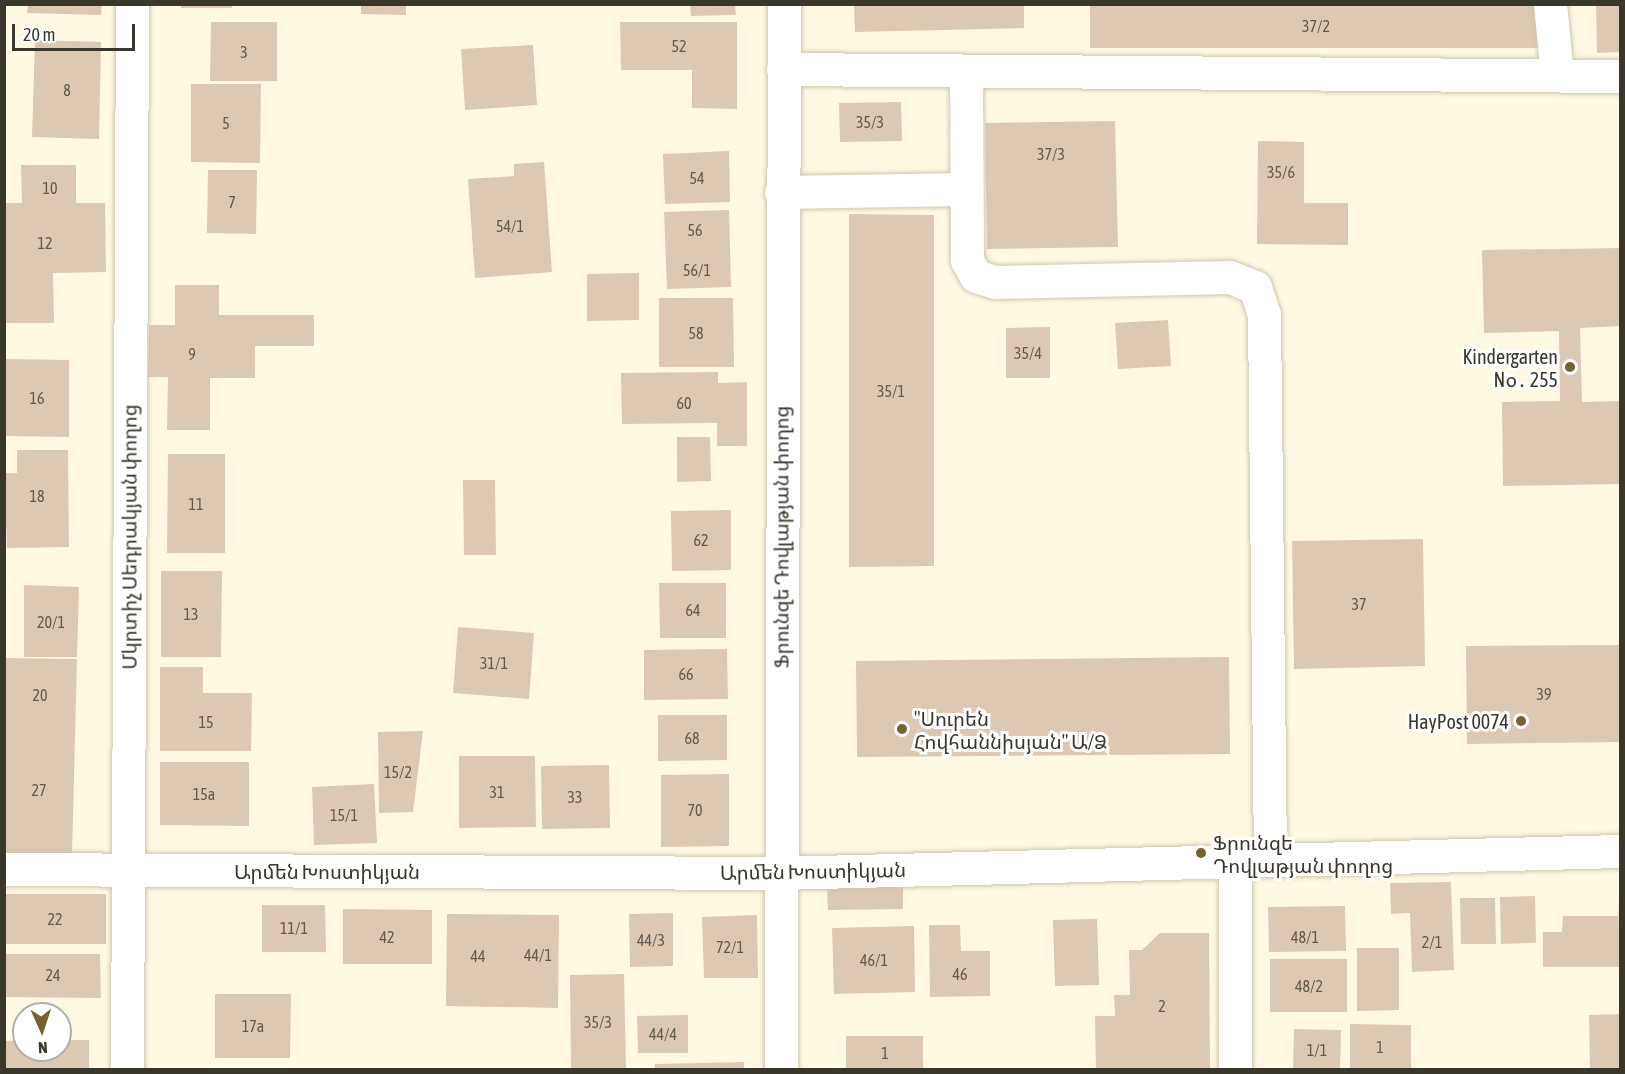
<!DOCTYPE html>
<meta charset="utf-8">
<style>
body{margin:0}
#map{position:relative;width:1625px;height:1074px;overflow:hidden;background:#fff9e4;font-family:"Asap Condensed","Noto Sans Armenian",sans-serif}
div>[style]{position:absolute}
.building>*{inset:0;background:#ddc8b4}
.roads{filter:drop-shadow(0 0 2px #cec7ad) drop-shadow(0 0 2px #cec7ad)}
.minor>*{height:33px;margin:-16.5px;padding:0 16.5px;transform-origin:16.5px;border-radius:16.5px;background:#fff}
.dots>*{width:16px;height:16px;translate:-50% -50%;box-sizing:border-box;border:3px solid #fff;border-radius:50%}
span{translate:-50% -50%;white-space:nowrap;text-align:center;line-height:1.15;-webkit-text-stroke:6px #fff;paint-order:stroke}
.number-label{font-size:16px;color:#625a4d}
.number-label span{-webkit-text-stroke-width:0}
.poi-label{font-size:20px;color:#39362b}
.right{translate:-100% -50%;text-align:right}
.left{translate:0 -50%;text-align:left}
.street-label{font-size:20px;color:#39362b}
.frame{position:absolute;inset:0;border:6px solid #39362b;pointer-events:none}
.north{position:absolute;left:12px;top:1002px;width:60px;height:60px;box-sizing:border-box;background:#fff;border:2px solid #b0afaa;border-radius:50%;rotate:177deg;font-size:16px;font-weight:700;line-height:24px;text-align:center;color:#39362b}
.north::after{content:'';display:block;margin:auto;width:21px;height:27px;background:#746331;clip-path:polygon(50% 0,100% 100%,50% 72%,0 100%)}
.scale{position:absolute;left:12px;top:24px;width:123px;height:27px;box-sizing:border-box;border:3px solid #39362b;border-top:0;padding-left:8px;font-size:18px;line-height:21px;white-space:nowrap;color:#39362b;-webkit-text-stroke:4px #fff;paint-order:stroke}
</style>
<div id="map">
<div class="building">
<i style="clip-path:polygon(28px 4px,102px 4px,101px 15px,27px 13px)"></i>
<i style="clip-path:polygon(181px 4px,232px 4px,232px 8px,181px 8px)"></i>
<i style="clip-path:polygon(361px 4px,406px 4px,406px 15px,361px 14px)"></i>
<i style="clip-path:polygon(690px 4px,735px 4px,736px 15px,691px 16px)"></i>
<i style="clip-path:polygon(854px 4px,1024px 4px,1024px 28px,855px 32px)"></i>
<i style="clip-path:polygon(1090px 4px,1542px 4px,1542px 48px,1090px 48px)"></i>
<i style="clip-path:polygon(1596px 4px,1620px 4px,1620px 52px,1597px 53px)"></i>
<i style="clip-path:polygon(211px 22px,277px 22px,277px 81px,210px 81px)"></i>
<i style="clip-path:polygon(620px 22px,737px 22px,737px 109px,692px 108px,692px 70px,621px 70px)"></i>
<i style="clip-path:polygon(35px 40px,101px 42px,99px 139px,32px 137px)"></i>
<i style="clip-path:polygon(533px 45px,537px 105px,465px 110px,461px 49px)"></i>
<i style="clip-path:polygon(191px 84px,261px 84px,260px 163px,191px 162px)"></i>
<i style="clip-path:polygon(901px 102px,902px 141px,840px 142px,839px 103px)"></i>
<i style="clip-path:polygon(1115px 121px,1118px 247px,987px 249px,985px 123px)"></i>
<i style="clip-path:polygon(1258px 141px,1304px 142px,1304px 203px,1348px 203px,1348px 245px,1257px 244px)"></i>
<i style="clip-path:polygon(729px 151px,730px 202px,665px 204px,663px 154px)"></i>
<i style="clip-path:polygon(544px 162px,552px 272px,475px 278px,468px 179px,514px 176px,514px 164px)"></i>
<i style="clip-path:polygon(21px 165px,76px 165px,76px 203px,105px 203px,106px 272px,53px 273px,54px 323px,4px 323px,4px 203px,22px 203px)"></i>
<i style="clip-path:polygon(208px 170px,257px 170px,256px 234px,207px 233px)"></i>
<i style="clip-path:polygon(729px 210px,731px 287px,667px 289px,664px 212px)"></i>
<i style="clip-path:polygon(849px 214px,934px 215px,934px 566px,849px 567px)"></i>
<i style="clip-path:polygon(1620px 248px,1620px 326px,1580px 328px,1582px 402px,1620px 401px,1620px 484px,1503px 486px,1502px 402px,1560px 401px,1559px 331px,1484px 333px,1482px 250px)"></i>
<i style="clip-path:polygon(639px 273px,639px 320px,587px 321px,587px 274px)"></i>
<i style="clip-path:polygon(175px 285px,219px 285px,219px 315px,314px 315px,314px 346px,255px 346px,255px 378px,210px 378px,210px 430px,167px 430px,168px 377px,148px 377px,149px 325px,175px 325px)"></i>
<i style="clip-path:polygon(659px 298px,733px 298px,734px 367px,659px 367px)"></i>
<i style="clip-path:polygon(1168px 320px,1171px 366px,1118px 369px,1115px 323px)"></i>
<i style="clip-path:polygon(1050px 327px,1050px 378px,1006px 378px,1006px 328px)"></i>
<i style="clip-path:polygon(4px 359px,69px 360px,69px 437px,4px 436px)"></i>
<i style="clip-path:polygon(718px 372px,718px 383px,747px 382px,747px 446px,717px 446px,717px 423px,622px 424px,621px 373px)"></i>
<i style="clip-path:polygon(677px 437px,710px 437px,711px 481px,677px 482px)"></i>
<i style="clip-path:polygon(17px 450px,68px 450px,69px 547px,7px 548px,4px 473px,17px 473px)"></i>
<i style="clip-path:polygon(168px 454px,225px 454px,225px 553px,167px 553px)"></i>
<i style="clip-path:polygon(463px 480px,495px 480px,496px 555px,464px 555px)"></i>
<i style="clip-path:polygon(731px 510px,731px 570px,672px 571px,671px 511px)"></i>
<i style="clip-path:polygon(1423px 539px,1425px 666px,1294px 669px,1292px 541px)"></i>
<i style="clip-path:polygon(161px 571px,222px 571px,221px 657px,161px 657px)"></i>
<i style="clip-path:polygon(659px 583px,726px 583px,726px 638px,660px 638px)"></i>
<i style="clip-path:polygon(24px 585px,79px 587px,77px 657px,24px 657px)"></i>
<i style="clip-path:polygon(458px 627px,534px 633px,529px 699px,453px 693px)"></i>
<i style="clip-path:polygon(1620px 645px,1620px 742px,1467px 744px,1466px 646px)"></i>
<i style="clip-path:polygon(727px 649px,728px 699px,644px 700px,644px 650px)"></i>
<i style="clip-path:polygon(1229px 657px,1230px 754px,857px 757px,856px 661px)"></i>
<i style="clip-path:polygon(5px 658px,77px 659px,72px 854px,4px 853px)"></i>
<i style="clip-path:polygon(160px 667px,203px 667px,203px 693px,252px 693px,251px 751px,160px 751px)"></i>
<i style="clip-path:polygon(658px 715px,727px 715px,727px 760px,658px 761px)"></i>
<i style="clip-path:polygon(423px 731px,413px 812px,379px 813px,378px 732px)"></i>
<i style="clip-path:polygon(459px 756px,535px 756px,536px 827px,459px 828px)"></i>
<i style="clip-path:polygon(160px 762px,249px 762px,249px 826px,160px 825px)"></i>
<i style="clip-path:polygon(609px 765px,610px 828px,542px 829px,541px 766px)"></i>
<i style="clip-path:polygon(729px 774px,729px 846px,661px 847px,661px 775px)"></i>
<i style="clip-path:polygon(374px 784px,377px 843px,314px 845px,312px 787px)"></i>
<i style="clip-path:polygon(1451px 882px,1454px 970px,1412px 972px,1410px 913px,1391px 914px,1390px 883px)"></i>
<i style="clip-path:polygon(903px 886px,903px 909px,828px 910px,827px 887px)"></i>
<i style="clip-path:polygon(4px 894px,106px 894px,106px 944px,4px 944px)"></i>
<i style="clip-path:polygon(1535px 896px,1536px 943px,1501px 944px,1500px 897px)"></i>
<i style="clip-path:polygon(1618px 896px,1620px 967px,1543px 967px,1543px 932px,1562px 932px,1563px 916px,1618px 916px)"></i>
<i style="clip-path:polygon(1460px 898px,1495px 898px,1496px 944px,1461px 944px)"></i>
<i style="clip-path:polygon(262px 905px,325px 905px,326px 952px,262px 952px)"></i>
<i style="clip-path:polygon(1345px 906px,1346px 951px,1269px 952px,1268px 907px)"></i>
<i style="clip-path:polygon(343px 909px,432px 910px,432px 964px,343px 964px)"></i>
<i style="clip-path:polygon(673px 913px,673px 966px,630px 967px,629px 914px)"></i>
<i style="clip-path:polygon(447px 914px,559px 915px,558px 1008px,446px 1006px)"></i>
<i style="clip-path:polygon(757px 915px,758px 978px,704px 978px,702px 917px)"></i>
<i style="clip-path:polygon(1097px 919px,1099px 985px,1055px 986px,1053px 920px)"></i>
<i style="clip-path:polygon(929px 925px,960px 925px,961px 951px,990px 951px,990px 996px,930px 997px)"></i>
<i style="clip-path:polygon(914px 926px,915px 992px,834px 994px,832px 928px)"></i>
<i style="clip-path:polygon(1160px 933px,1209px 933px,1210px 1070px,1096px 1070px,1095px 1016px,1115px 1016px,1114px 995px,1130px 995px,1129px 950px,1142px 950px)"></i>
<i style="clip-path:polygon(1357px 948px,1399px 948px,1399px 1010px,1357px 1011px)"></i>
<i style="clip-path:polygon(4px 954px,100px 954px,101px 998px,4px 997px)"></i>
<i style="clip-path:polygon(1270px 959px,1347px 959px,1347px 1012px,1270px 1012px)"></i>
<i style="clip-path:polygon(624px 974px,626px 1070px,571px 1070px,570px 975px)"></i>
<i style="clip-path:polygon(215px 994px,291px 994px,290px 1058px,215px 1058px)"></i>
<i style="clip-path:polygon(1620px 1014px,1620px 1070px,1590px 1070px,1589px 1015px)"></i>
<i style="clip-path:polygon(688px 1015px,688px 1053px,638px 1053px,637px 1016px)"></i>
<i style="clip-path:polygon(1350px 1024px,1411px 1025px,1411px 1070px,1350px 1070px)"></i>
<i style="clip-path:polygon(1294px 1029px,1341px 1030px,1340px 1070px,1293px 1070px)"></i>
<i style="clip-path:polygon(846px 1036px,923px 1036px,923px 1070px,846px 1070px)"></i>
<i style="clip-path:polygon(24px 1040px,24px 1050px,60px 1050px,60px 1040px,89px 1040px,89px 1070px,4px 1070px,4px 1041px)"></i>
<i style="clip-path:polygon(744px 1062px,744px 1070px,655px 1070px,655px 1064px)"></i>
</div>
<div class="roads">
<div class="minor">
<i style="left:1550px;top:4px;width:71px;rotate:84.4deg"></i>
<i style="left:783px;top:69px;width:837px;rotate:0.48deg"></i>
<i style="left:966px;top:71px;width:189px;rotate:89.7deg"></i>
<i style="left:967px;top:260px;width:18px;rotate:61deg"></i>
<i style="left:976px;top:276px;width:20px;rotate:18deg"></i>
<i style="left:995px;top:282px;width:235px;rotate:-1.2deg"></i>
<i style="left:1230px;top:277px;width:27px;rotate:22deg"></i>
<i style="left:1255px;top:287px;width:28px;rotate:72deg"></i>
<i style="left:1264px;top:314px;width:545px;rotate:89.37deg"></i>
<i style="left:781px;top:192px;width:184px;rotate:-0.9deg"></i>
<i style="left:1235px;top:859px;width:211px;rotate:90deg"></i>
<i style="left:4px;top:869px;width:776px;rotate:0.3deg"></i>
<i style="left:780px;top:873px;width:840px;rotate:-1.5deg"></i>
<i style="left:127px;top:1070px;width:1066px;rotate:-89.73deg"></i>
<i style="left:781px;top:1070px;width:1066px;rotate:-89.84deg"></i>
</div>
</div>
<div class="dots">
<i style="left:1570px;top:367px;background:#746331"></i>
<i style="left:1521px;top:721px;background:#746331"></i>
<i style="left:902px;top:729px;background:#746331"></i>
<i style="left:1201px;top:853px;background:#746331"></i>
</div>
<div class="number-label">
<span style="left:1316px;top:26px">37/2</span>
<span style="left:679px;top:46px">52</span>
<span style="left:244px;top:52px">3</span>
<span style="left:67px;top:90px">8</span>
<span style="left:870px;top:122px">35/3</span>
<span style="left:226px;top:123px">5</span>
<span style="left:1051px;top:154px">37/3</span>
<span style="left:1281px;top:172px">35/6</span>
<span style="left:697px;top:178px">54</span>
<span style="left:50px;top:188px">10</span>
<span style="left:232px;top:202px">7</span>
<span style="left:510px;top:226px">54/1</span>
<span style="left:695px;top:230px">56</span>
<span style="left:45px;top:243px">12</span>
<span style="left:697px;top:270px">56/1</span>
<span style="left:696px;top:333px">58</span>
<span style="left:1028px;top:353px">35/4</span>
<span style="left:192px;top:354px">9</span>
<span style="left:891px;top:391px">35/1</span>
<span style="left:37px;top:398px">16</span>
<span style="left:684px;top:403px">60</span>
<span style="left:37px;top:496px">18</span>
<span style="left:196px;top:504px">11</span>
<span style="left:701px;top:540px">62</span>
<span style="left:1359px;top:604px">37</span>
<span style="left:693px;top:610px">64</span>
<span style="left:191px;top:614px">13</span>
<span style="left:51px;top:622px">20/1</span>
<span style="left:494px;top:663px">31/1</span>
<span style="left:686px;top:674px">66</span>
<span style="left:1544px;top:694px">39</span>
<span style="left:40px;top:695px">20</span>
<span style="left:206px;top:722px">15</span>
<span style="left:692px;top:738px">68</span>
<span style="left:398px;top:772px">15/2</span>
<span style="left:39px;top:790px">27</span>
<span style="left:497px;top:792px">31</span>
<span style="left:204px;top:794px">15a</span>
<span style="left:575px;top:797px">33</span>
<span style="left:695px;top:810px">70</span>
<span style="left:344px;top:815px">15/1</span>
<span style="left:55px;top:919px">22</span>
<span style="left:294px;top:928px">11/1</span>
<span style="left:387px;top:937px">42</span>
<span style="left:1305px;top:937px">48/1</span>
<span style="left:651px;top:940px">44/3</span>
<span style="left:1432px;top:942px">2/1</span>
<span style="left:730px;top:947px">72/1</span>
<span style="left:538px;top:955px">44/1</span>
<span style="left:478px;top:956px">44</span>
<span style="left:874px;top:960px">46/1</span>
<span style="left:960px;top:974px">46</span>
<span style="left:53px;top:975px">24</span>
<span style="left:1309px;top:986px">48/2</span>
<span style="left:1162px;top:1006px">2</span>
<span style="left:598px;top:1022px">35/3</span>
<span style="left:253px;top:1026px">17a</span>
<span style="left:663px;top:1034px">44/4</span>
<span style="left:1380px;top:1047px">1</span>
<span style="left:1317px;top:1050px">1/1</span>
<span style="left:885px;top:1053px">1</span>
</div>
<div class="poi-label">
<span class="right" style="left:1558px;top:368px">Kindergarten<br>Nօ․ 255</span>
<span class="left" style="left:914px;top:730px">"Սուրեն<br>Հովհաննիսյան" Ա/Ձ</span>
<span class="right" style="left:1509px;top:721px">HayPost 0074</span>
<span class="left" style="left:1213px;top:854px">Ֆրունզե<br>Դովլաթյան փողոց</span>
</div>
<div class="street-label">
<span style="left:129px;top:537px;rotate:-90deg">Մկրտիչ Սեդրակյան փողոց</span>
<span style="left:781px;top:537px;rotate:-90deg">Ֆրունզե Դովլաթյան փողոց</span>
<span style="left:327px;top:871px">Արմեն Խոստիկյան</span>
<span style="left:813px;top:871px;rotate:-1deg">Արմեն Խոստիկյան</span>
</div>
<div class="frame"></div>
<div class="north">N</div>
<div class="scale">20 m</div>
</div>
